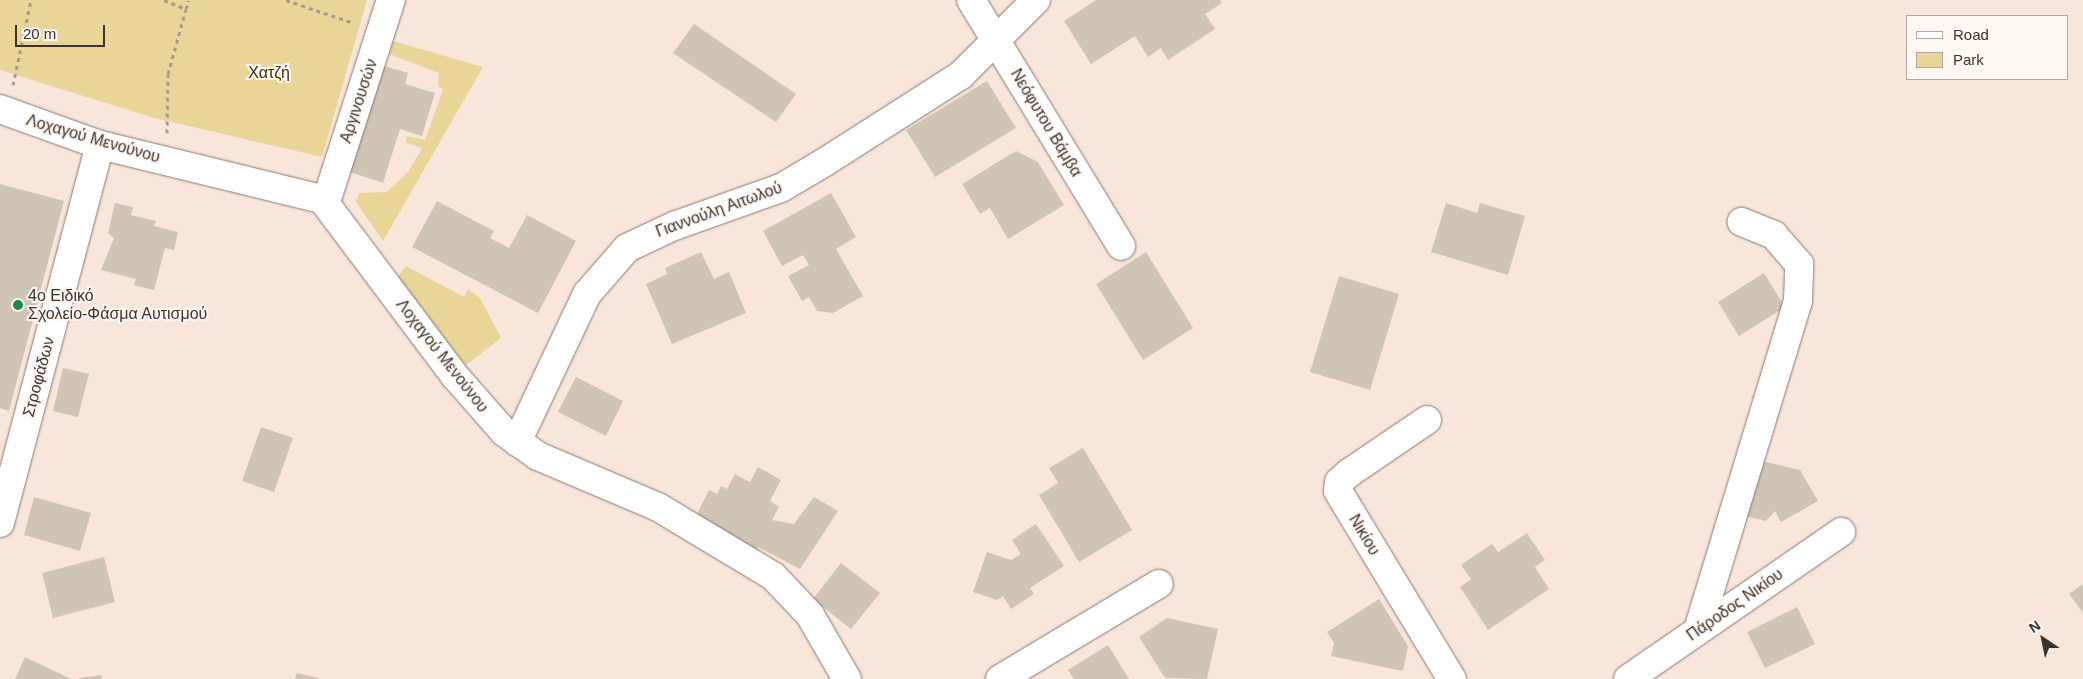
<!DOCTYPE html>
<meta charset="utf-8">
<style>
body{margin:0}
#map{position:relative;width:2083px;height:679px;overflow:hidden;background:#f8e6db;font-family:Helvetica,sans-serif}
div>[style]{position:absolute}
.green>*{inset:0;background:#e8d597}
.building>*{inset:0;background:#d0c4b5}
.path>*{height:3px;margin-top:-1.5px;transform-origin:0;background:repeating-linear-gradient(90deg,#a79a92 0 4px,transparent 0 8px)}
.roads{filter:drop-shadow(0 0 1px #89796f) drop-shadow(0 0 1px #89796f)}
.minor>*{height:28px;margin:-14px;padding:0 14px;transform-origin:14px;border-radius:14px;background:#fff}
.dots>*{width:14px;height:14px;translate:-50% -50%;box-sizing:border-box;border:2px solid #fdf6f1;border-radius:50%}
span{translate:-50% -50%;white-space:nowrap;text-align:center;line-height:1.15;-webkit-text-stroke:4px #fdf6f1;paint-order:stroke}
.park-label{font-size:16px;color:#3a300d}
.street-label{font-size:16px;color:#3a332f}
.poi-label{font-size:16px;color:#3a332f}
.left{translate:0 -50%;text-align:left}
.legend{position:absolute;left:1906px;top:15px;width:162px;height:65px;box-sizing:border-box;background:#fdf6f1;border:1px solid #afa8a3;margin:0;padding:6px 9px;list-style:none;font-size:15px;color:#3a332f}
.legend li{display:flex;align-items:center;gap:10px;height:25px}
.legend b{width:25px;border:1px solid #afa8a3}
.north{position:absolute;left:2018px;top:614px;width:50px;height:50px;-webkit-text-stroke:4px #fdf6f1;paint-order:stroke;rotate:326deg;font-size:14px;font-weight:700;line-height:20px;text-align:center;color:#3a332f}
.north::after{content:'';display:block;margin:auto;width:18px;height:22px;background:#3a332f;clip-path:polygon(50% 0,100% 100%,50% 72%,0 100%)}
.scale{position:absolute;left:15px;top:25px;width:90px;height:22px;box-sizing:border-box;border:2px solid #3a332f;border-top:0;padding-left:6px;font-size:15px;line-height:18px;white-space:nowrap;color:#3a332f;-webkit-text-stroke:4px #fdf6f1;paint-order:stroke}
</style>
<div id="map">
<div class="green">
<i style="clip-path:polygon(0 0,367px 0,322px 157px,154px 118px,0 70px)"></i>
<i style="clip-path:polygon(393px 41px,483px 67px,383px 241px,356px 202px,359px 193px,387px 192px,408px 172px,422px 148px,405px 142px,407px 136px,425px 140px,443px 90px,438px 86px,439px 73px,389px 54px)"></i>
<i style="clip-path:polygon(406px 266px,464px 297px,468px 289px,480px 298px,501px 338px,465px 366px,395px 280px)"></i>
</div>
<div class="building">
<i style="clip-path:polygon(1096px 0,1220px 0,1222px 3px,1205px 14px,1215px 29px,1168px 60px,1161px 48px,1148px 57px,1135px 36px,1091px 64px,1064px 21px)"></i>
<i style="clip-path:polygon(694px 24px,796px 94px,776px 122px,673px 53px)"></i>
<i style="clip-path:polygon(381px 65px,408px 73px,405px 84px,435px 93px,422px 136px,400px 129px,383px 183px,347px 171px)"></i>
<i style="clip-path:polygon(987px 81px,1016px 128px,935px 177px,906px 130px)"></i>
<i style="clip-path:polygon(1016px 151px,1038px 162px,1064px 205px,1008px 239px,990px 208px,980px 214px,962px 184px)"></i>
<i style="clip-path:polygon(0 184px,64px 201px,9px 411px,0 408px)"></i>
<i style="clip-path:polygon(831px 193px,856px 237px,836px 249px,863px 296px,833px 313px,817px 311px,809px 297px,802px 301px,788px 276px,809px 265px,803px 255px,782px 266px,763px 231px)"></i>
<i style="clip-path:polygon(437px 201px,494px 231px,490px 238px,509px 248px,527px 215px,576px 241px,538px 313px,412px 247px)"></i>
<i style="clip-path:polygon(115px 203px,133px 207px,131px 215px,156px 221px,154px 226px,178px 232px,174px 250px,165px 248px,154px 290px,134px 285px,136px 279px,101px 270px,114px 238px,108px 233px)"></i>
<i style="clip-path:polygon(1446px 203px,1477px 213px,1480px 203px,1525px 216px,1508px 275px,1431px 252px)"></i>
<i style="clip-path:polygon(701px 252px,714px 279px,729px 272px,746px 313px,672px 344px,646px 284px,667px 274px,665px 268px)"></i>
<i style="clip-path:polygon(1146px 252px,1193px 328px,1143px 360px,1096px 284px)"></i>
<i style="clip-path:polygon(1764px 273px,1785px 307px,1739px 336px,1718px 302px)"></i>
<i style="clip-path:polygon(1339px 276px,1399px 294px,1370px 390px,1310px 372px)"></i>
<i style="clip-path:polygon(63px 368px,89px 374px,78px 417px,53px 411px)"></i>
<i style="clip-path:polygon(576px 377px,623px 401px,606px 436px,558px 412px)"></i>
<i style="clip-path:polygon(261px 427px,293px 438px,274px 492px,242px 481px)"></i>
<i style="clip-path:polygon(1083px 448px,1132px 530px,1079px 562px,1039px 495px,1058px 483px,1049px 468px)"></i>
<i style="clip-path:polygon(1753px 459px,1800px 470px,1818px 501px,1781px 522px,1775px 511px,1766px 521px,1737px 514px)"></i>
<i style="clip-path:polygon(758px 467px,781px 480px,770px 501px,779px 507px,772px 520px,794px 524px,814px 497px,838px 511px,800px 569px,758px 547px,755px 552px,694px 520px,709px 490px,717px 494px,721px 486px,727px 489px,735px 474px,750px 482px)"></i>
<i style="clip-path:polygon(34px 497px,91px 513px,80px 551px,24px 535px)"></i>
<i style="clip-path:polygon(1036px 524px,1064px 566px,1030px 588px,1034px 594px,1011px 609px,1003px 596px,997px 600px,973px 592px,987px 552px,1011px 560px,1021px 554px,1012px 540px)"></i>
<i style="clip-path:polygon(1527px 533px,1545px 560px,1535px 567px,1549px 589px,1488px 630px,1460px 587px,1471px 579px,1461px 565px,1492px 544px,1498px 552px)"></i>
<i style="clip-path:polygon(104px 557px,115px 602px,53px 618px,42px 573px)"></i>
<i style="clip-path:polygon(841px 563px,880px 593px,851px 629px,813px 599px)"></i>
<i style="clip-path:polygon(2083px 584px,2083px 613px,2069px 594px)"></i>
<i style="clip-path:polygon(1379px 599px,1408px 646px,1403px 671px,1331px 656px,1334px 643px,1327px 632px)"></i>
<i style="clip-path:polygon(1797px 607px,1815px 644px,1765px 668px,1747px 632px)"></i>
<i style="clip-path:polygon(1167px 618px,1218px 629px,1207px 679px,1165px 678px,1139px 637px)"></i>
<i style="clip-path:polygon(1108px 645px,1129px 679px,1074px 679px,1068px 670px)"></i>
<i style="clip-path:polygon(25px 657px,71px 679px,15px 679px)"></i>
<i style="clip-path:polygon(297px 673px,319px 678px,319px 679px,295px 679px)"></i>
<i style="clip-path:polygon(102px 675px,102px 679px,79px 679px,79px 678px)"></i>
</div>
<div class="path">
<i style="left:164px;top:0;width:24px;rotate:22deg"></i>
<i style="left:186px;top:9px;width:9px;rotate:-72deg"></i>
<i style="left:286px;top:0;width:72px;rotate:18.7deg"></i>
<i style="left:13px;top:85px;width:87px;rotate:-78deg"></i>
<i style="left:167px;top:133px;width:59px;rotate:-89deg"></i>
<i style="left:168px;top:74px;width:67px;rotate:-74.5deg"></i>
</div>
<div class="roads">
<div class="minor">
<i style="left:971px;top:0;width:288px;rotate:58.6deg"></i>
<i style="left:0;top:109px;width:106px;rotate:19.8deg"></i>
<i style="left:100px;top:145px;width:228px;rotate:13.7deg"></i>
<i style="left:322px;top:199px;width:220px;rotate:53.1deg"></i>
<i style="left:454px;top:375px;width:76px;rotate:48.7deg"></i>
<i style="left:504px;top:432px;width:42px;rotate:35.2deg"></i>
<i style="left:538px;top:456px;width:130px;rotate:23deg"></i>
<i style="left:658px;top:507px;width:134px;rotate:31deg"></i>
<i style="left:773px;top:576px;width:54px;rotate:46.5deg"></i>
<i style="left:810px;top:615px;width:74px;rotate:60deg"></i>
<i style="left:326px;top:202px;width:212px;rotate:-72.2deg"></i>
<i style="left:1427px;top:420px;width:94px;rotate:145.8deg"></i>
<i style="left:1349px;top:473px;width:13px;rotate:138deg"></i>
<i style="left:1339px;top:482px;width:9px;rotate:96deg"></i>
<i style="left:1338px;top:491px;width:220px;rotate:58.8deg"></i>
<i style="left:517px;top:442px;width:164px;rotate:-64.7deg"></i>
<i style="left:587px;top:294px;width:61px;rotate:-49deg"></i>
<i style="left:627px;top:248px;width:52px;rotate:-25.1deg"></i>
<i style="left:674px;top:226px;width:114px;rotate:-19.6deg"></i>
<i style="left:781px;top:188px;width:51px;rotate:-30.6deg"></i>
<i style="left:825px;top:162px;width:161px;rotate:-32.6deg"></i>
<i style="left:961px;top:75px;width:106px;rotate:-45deg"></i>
<i style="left:0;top:523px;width:391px;rotate:-75.2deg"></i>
<i style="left:1698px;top:630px;width:344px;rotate:-73.1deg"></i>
<i style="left:1798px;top:301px;width:37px;rotate:-88deg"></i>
<i style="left:1799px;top:264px;width:38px;rotate:-131deg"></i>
<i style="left:1774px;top:235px;width:35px;rotate:-158deg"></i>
<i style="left:1000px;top:679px;width:185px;rotate:-30.9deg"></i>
<i style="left:1628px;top:679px;width:259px;rotate:-34.6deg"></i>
</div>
</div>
<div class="dots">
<i style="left:18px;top:305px;background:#138d48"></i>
</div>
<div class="park-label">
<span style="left:269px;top:73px">Χατζή</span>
</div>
<div class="street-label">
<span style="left:359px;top:101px;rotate:-72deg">Αργινουσών</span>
<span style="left:1046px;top:123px;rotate:59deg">Νεόφυτου Βάμβα</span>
<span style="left:93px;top:139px;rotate:16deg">Λοχαγού Μενούνου</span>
<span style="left:719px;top:210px;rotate:-20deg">Γιαννούλη Αιτωλού</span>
<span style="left:442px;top:356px;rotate:52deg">Λοχαγού Μενούνου</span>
<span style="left:39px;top:377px;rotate:-75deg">Στροφάδων</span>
<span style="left:1364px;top:535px;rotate:59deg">Νικίου</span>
<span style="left:1735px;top:605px;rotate:-35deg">Πάροδος Νικίου</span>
</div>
<div class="poi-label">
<span class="left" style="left:28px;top:305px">4ο Ειδικό<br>Σχολείο-Φάσμα Αυτισμού</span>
</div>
<ul class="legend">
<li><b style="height:6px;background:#fff"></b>Road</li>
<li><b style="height:14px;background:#e8d597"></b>Park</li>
</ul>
<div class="north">N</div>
<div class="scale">20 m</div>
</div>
